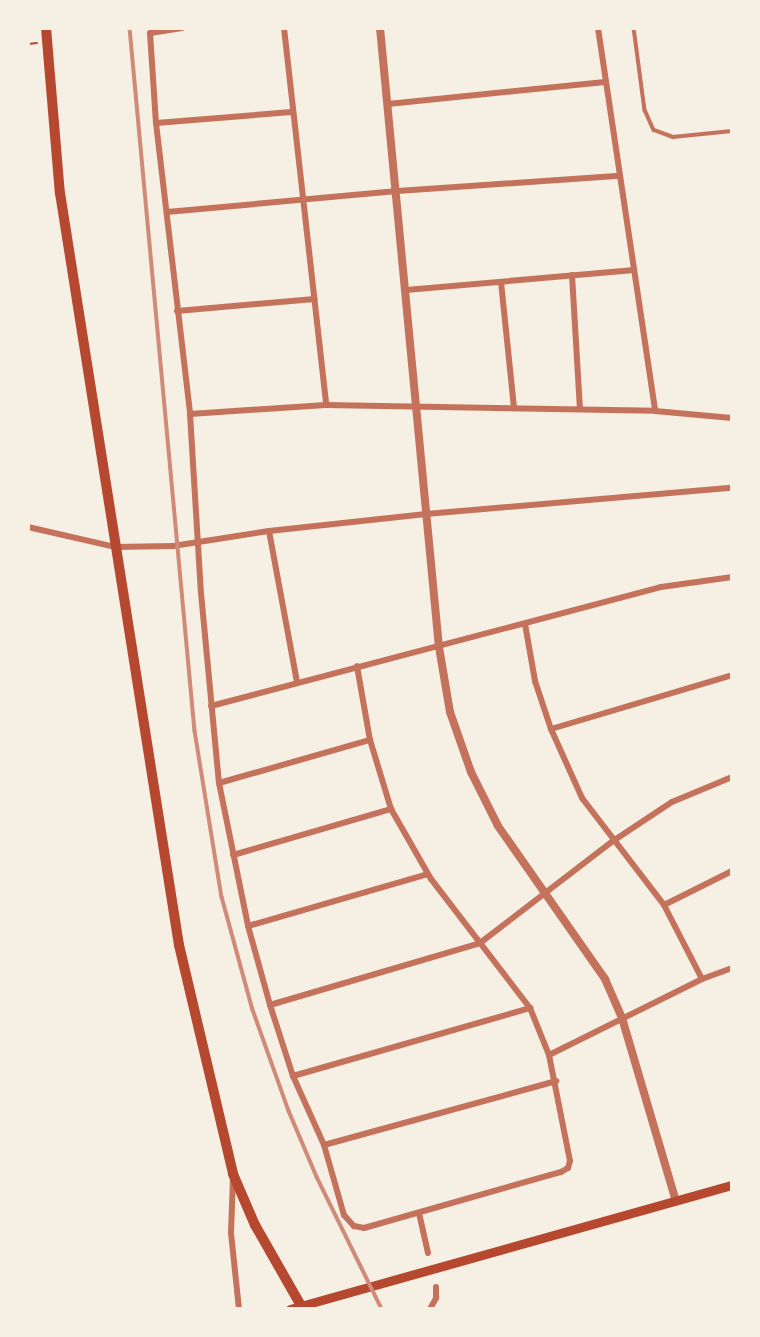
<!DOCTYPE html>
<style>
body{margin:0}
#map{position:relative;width:760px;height:1337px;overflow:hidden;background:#f6efe4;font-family:"DejaVu Sans",sans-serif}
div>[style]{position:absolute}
.path>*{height:2px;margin:-1px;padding:0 1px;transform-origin:1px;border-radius:1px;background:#b5482f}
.service>*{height:3.5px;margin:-1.75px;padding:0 1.75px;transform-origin:1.75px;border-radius:1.75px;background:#c5725c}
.minor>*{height:6px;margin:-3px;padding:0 3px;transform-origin:3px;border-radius:3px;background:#c5725c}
.tertiary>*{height:8px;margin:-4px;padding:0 4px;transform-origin:4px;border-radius:4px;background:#c5725c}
.secondary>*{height:9px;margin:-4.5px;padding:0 4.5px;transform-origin:4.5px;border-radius:4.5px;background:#b5482f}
.trunk>*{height:10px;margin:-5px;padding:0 5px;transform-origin:5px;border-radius:5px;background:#b5482f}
.rail>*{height:3.5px;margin:-1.75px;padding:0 1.75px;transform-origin:1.75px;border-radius:1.75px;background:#cf8b77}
span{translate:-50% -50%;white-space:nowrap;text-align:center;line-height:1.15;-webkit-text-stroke:5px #f6efe4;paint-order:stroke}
.frame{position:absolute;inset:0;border:30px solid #f6efe4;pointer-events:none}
</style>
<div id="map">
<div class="path">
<i style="left:28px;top:44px;width:9px;rotate:-6deg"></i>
</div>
<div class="service">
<i style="left:634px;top:28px;width:83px;rotate:82.4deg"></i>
<i style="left:645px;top:110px;width:22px;rotate:66deg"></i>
<i style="left:654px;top:130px;width:20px;rotate:20deg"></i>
<i style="left:673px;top:137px;width:59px;rotate:-5.8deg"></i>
</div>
<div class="minor">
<i style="left:182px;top:28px;width:32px;rotate:171deg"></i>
<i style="left:150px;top:33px;width:90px;rotate:86.2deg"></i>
<i style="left:156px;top:123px;width:293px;rotate:83.3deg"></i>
<i style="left:190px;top:414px;width:179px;rotate:86.5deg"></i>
<i style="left:201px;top:593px;width:191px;rotate:84.6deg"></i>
<i style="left:219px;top:783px;width:146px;rotate:78.5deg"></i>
<i style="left:248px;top:926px;width:82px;rotate:74.4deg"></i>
<i style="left:270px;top:1005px;width:75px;rotate:72.1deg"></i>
<i style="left:293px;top:1076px;width:76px;rotate:65.8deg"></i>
<i style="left:324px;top:1145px;width:73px;rotate:74.1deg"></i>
<i style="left:344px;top:1215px;width:15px;rotate:48deg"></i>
<i style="left:354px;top:1226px;width:10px;rotate:11deg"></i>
<i style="left:364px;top:1228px;width:205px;rotate:-15.9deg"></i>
<i style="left:561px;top:1172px;width:8px;rotate:-30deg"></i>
<i style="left:568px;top:1168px;width:7px;rotate:-74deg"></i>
<i style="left:570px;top:1161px;width:108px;rotate:-101.2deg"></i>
<i style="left:549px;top:1055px;width:51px;rotate:-112deg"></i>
<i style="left:530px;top:1008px;width:163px;rotate:-127.5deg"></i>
<i style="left:431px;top:879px;width:81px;rotate:-119.7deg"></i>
<i style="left:391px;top:809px;width:72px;rotate:-106.9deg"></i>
<i style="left:370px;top:740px;width:75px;rotate:-100deg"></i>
<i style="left:284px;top:28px;width:379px;rotate:83.6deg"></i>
<i style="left:598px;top:28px;width:387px;rotate:81.5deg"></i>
<i style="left:388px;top:104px;width:218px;rotate:-5.8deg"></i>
<i style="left:156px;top:123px;width:136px;rotate:-4.6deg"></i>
<i style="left:167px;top:212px;width:231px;rotate:-5.2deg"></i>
<i style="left:397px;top:191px;width:223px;rotate:-3.9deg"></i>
<i style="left:572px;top:275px;width:134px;rotate:86.6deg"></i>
<i style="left:501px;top:282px;width:127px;rotate:84.1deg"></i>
<i style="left:406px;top:290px;width:229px;rotate:-5deg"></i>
<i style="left:177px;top:311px;width:138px;rotate:-5deg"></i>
<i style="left:190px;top:414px;width:136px;rotate:-3.8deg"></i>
<i style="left:326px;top:405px;width:329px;rotate:1deg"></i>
<i style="left:655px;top:411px;width:77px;rotate:5.2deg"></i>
<i style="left:28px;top:527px;width:89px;rotate:12.9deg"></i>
<i style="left:115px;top:547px;width:58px;rotate:-1deg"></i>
<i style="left:173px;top:546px;width:97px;rotate:-8.9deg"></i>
<i style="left:269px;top:531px;width:158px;rotate:-6.2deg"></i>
<i style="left:426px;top:514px;width:306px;rotate:-4.9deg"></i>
<i style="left:269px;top:531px;width:154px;rotate:79.5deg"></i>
<i style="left:525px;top:624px;width:58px;rotate:80deg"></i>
<i style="left:535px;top:681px;width:51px;rotate:71.6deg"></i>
<i style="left:551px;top:729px;width:76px;rotate:65.8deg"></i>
<i style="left:582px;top:798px;width:135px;rotate:52.5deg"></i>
<i style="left:664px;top:905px;width:83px;rotate:62.8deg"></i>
<i style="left:211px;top:706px;width:465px;rotate:-14.8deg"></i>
<i style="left:661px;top:587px;width:72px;rotate:-8deg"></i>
<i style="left:551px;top:729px;width:189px;rotate:-16.6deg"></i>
<i style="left:219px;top:783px;width:157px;rotate:-15.9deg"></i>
<i style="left:233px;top:855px;width:165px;rotate:-16.2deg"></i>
<i style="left:664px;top:905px;width:76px;rotate:-26.6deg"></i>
<i style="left:248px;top:926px;width:187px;rotate:-16.1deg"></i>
<i style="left:270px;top:1005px;width:219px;rotate:-16.4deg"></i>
<i style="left:480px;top:943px;width:168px;rotate:-37.5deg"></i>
<i style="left:613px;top:841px;width:71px;rotate:-33.5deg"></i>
<i style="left:672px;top:802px;width:65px;rotate:-22.6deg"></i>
<i style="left:549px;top:1055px;width:171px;rotate:-26.4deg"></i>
<i style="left:702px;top:979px;width:32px;rotate:-20deg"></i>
<i style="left:293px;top:1076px;width:247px;rotate:-16deg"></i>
<i style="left:324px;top:1145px;width:241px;rotate:-15.4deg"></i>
<i style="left:233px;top:1178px;width:55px;rotate:92.1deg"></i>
<i style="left:231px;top:1233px;width:76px;rotate:84deg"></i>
<i style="left:419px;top:1213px;width:41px;rotate:77.3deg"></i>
<i style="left:430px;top:1309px;width:13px;rotate:-61deg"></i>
<i style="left:436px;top:1298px;width:11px;rotate:-90deg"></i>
</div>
<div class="tertiary">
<i style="left:380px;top:28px;width:622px;rotate:84.56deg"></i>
<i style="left:439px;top:647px;width:66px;rotate:80.4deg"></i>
<i style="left:450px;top:712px;width:64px;rotate:70.7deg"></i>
<i style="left:471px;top:772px;width:60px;rotate:63.4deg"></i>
<i style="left:498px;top:826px;width:187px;rotate:55deg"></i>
<i style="left:605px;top:979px;width:43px;rotate:66.4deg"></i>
<i style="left:622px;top:1018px;width:191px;rotate:73.6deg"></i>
</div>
<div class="secondary">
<i style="left:290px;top:1309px;width:459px;rotate:-15.7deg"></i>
</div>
<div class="trunk">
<i style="left:46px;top:28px;width:166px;rotate:85.2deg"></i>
<i style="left:60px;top:193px;width:761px;rotate:81.01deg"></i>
<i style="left:179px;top:945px;width:235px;rotate:76.7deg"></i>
<i style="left:233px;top:1174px;width:56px;rotate:66.7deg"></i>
<i style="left:255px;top:1225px;width:97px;rotate:60.3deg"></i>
</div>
<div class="rail">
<i style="left:130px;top:28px;width:706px;rotate:84.72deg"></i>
<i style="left:195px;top:731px;width:168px;rotate:80.8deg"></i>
<i style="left:222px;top:897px;width:117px;rotate:74.7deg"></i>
<i style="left:253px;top:1010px;width:107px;rotate:70.4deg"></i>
<i style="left:289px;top:1111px;width:72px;rotate:67deg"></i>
<i style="left:317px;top:1177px;width:147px;rotate:63.8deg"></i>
</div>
<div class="frame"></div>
</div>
